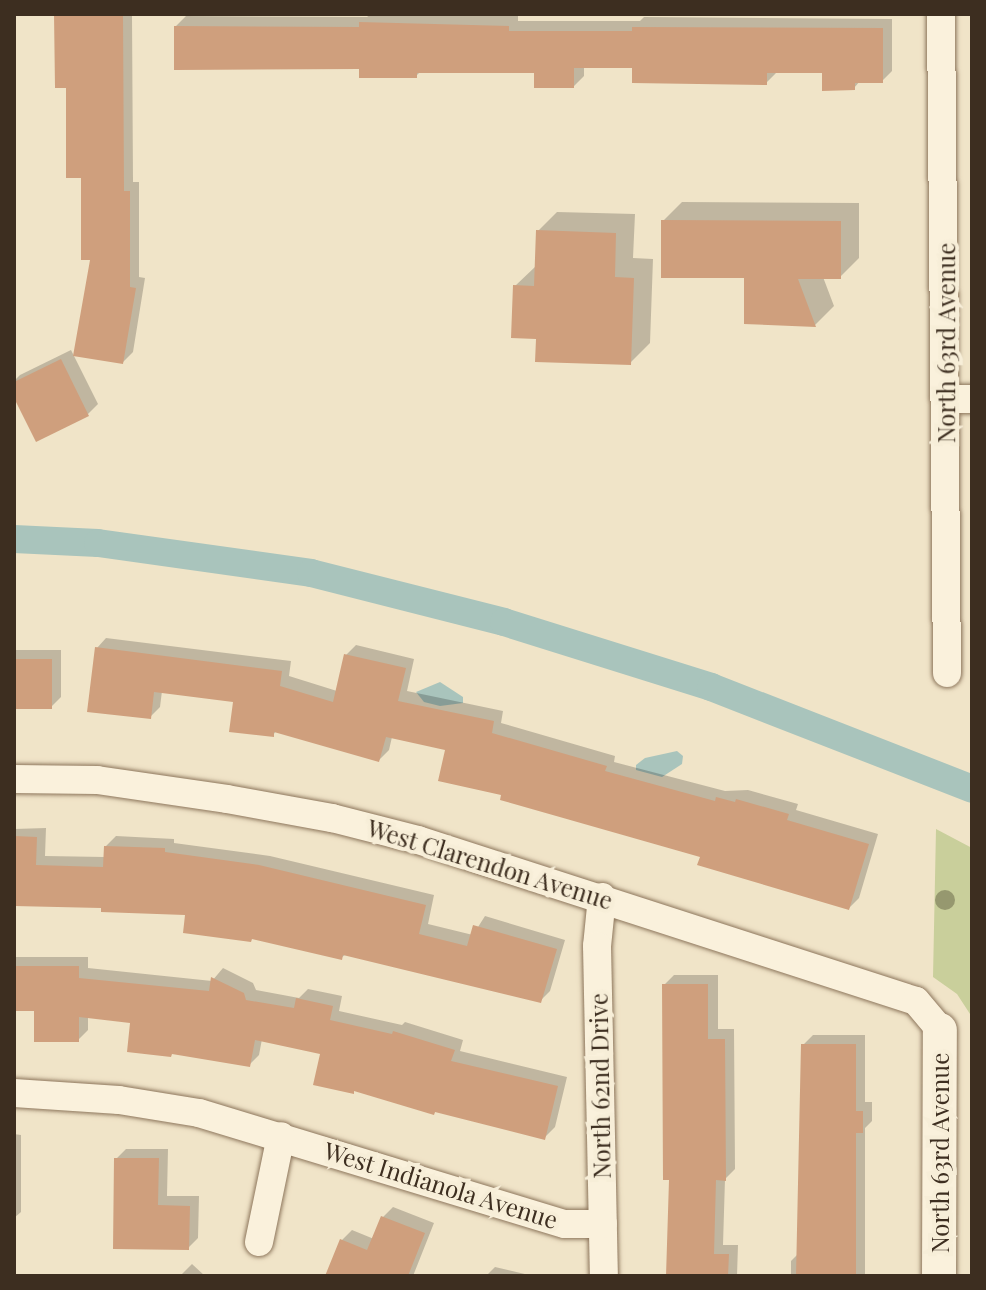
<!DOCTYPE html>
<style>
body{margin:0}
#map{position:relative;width:986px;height:1290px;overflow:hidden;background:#f0e4c8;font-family:"Playfair Display",serif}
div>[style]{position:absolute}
.green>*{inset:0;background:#c9cf9b}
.water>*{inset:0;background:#a9c4bc}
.shadow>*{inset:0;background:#0003}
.canal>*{height:28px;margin:-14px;padding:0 14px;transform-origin:14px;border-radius:14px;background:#a9c4bc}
.building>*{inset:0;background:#cf9f7d}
.roads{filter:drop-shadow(0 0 2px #8d765c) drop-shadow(0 0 2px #8d765c)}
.minor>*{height:28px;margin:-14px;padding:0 14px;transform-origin:14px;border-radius:14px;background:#faf1dc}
.tertiary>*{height:34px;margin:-17px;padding:0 17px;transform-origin:17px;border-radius:17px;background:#faf1dc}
.trees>*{width:20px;height:20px;margin:-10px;border-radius:50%;background:#96986f}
span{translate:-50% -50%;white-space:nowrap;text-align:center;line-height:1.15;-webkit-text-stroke:8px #f7eed8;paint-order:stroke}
.street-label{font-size:24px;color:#3d2e20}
.frame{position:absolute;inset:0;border:16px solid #3d2e20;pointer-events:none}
</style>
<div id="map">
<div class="green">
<i style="clip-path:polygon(936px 829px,972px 848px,972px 1035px,970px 1014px,957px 994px,933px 977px)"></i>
</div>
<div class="water">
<i style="clip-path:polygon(440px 682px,463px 697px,463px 703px,440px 706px,424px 702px,416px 692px)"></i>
<i style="clip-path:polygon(677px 751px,683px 756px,682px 764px,662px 777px,636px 770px,636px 765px,645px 758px)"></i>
</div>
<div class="shadow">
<i style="clip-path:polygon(56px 14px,132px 14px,133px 182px,139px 182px,139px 277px,145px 278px,133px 352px,123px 362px,92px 258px,83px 176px)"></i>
<i style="clip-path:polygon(371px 14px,518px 16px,518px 21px,640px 21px,644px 17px,892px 19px,892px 71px,882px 81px,860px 81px,854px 88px,824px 71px,776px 73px,766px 83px,634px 66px,584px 66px,584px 76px,574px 86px,536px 71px,421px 71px,416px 76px,361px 67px,176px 26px,186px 16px,367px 17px)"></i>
<i style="clip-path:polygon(682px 202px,859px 203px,859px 258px,840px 277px,823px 277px,834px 306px,815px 325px,746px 322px,746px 276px,663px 221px)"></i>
<i style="clip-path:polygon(557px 212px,635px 214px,633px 258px,653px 259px,650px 343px,630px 363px,538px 337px,515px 286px,536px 266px,538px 231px)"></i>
<i style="clip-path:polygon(71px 350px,98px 404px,88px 414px,14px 393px,14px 381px,20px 375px)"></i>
<i style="clip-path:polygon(106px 638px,291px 661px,289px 676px,337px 691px,346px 655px,356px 645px,414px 659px,407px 691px,503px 711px,501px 723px,615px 756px,614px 762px,725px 791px,748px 790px,798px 804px,796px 810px,878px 834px,859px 898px,849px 908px,702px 856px,504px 793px,448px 749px,392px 737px,389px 750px,379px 760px,277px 730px,273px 735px,235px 700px,162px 691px,160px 707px,150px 717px,97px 648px)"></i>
<i style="clip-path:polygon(14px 650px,61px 650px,61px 697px,51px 707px,14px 707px)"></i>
<i style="clip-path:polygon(46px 828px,45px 856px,105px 857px,106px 846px,116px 836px,174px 839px,174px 843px,270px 856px,434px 895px,428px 924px,473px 935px,485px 916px,565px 940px,550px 991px,540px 1001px,346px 954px,341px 958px,188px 913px,103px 906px,14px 904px,14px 829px)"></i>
<i style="clip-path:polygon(14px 957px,88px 957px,88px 968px,212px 981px,223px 968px,253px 983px,256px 990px,299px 998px,308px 989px,342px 996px,339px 1011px,402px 1025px,405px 1022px,463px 1040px,460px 1051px,567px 1077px,555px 1127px,545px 1137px,436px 1111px,434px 1113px,322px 1053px,262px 1039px,259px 1055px,249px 1065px,132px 1021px,88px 1016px,88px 1030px,78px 1040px,36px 1009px,14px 1009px)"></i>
<i style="clip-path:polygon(674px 975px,718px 975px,718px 1029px,734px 1029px,735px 1169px,725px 1179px,723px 1245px,738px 1245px,737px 1276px,668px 1276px,671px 1178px,664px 985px)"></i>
<i style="clip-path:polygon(813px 1035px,865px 1035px,865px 1102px,872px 1102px,872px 1121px,865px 1128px,865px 1276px,791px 1276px,791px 1261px,799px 1253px,803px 1045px)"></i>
<i style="clip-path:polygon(14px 1134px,21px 1135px,21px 1212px,14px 1218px)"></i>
<i style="clip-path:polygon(126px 1149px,168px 1149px,167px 1196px,199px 1196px,198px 1238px,188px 1248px,116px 1159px)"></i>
<i style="clip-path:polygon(393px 1207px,434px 1223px,413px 1276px,327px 1276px,342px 1240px,352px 1230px,374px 1239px,383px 1217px)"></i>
<i style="clip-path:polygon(192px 1264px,205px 1276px,180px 1276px)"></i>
<i style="clip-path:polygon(495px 1267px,529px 1275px,529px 1276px,486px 1276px)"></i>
</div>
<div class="canal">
<i style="left:14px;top:539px;width:84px;rotate:2.7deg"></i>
<i style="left:98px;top:543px;width:215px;rotate:8deg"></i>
<i style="left:311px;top:573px;width:199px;rotate:14.2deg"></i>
<i style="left:504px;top:622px;width:217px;rotate:17.4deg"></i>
<i style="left:711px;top:687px;width:280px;rotate:21.3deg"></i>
</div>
<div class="building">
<i style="clip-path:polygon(54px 14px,123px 14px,124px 191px,130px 191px,130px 287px,136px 288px,123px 364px,73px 356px,90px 260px,81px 260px,81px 178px,66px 178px,66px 88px,55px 88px)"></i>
<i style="clip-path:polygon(359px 22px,509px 26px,509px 31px,632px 31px,632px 27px,883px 28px,883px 83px,855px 83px,855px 90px,822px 91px,822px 73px,767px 73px,767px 85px,632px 83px,632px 68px,574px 68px,574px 88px,534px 88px,534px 73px,417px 73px,417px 78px,359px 78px,359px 69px,174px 70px,174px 26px,359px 27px)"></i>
<i style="clip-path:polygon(661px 220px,841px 221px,841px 279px,798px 279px,816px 327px,744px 324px,744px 278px,661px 278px)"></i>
<i style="clip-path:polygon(536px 230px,616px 233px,615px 277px,634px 278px,631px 365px,535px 362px,536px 339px,511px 338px,513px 285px,534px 286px)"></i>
<i style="clip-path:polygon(61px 359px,89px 416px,36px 442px,14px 398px,14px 382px)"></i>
<i style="clip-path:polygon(95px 647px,282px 671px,280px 686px,333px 702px,344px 654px,406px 668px,398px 701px,494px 721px,492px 733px,607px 766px,605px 771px,715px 801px,716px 797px,735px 802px,736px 799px,789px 814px,787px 820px,869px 844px,849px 910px,697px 865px,700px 857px,500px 800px,501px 795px,438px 781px,445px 750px,386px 737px,379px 762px,274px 732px,274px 737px,229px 732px,233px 702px,154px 692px,151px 719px,87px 712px)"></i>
<i style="clip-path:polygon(14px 659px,52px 659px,52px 709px,14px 709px)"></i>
<i style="clip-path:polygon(14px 836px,37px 837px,36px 865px,103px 867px,104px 846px,165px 848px,165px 852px,259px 865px,426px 905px,419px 934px,467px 946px,473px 925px,557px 949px,541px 1003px,343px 955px,342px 960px,252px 939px,251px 942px,183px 933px,185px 915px,101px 912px,101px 908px,14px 906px)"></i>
<i style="clip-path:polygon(14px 966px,79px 966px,79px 978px,209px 991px,211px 977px,244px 993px,246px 1000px,294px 1008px,296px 998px,333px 1006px,330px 1020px,392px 1034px,393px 1031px,455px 1050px,451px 1061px,558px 1086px,545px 1140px,435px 1112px,434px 1115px,354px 1091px,354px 1094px,313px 1085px,320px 1054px,255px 1040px,250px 1067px,172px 1054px,171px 1057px,127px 1052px,130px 1023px,79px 1017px,79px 1042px,34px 1042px,34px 1011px,14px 1011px)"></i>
<i style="clip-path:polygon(662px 984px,708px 984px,708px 1039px,725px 1039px,726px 1181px,716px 1180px,714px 1254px,729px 1254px,728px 1276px,666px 1276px,669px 1180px,663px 1180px)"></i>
<i style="clip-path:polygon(801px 1044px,856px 1044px,856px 1111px,863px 1111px,863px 1133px,856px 1133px,856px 1276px,796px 1276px)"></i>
<i style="clip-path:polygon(114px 1158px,159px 1158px,158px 1205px,190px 1206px,189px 1250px,113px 1249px)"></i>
<i style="clip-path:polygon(381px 1216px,425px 1233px,408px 1276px,325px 1276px,340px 1239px,367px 1250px)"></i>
</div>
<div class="roads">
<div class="minor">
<i style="left:941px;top:14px;width:659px;rotate:89.48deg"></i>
<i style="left:947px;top:399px;width:25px"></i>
<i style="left:14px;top:779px;width:83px;rotate:0.7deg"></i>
<i style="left:97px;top:780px;width:131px;rotate:8.3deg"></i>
<i style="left:227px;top:799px;width:107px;rotate:10.3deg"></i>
<i style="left:332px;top:818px;width:89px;rotate:14.3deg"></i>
<i style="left:418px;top:840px;width:523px;rotate:17.92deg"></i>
<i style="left:916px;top:1001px;width:38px;rotate:50deg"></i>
<i style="left:602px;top:897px;width:49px;rotate:95.8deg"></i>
<i style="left:597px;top:946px;width:330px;rotate:88.8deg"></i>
<i style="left:14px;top:1093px;width:105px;rotate:3.8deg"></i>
<i style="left:119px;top:1100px;width:81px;rotate:9.2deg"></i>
<i style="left:199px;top:1113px;width:382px;rotate:16.9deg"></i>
<i style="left:565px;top:1224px;width:38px"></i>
<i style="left:259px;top:1242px;width:108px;rotate:-78.3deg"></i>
</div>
<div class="tertiary">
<i style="left:939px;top:1276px;width:246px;rotate:-89.8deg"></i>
</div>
</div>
<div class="trees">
<i style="left:945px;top:900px"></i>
</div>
<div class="street-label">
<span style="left:946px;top:343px;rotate:-90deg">North 63rd Avenue</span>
<span style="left:490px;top:864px;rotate:17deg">West Clarendon Avenue</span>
<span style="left:600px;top:1086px;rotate:-91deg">North 62nd Drive</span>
<span style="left:940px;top:1153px;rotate:-90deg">North 63rd Avenue</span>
<span style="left:441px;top:1185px;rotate:17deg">West Indianola Avenue</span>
</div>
<div class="frame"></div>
</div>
